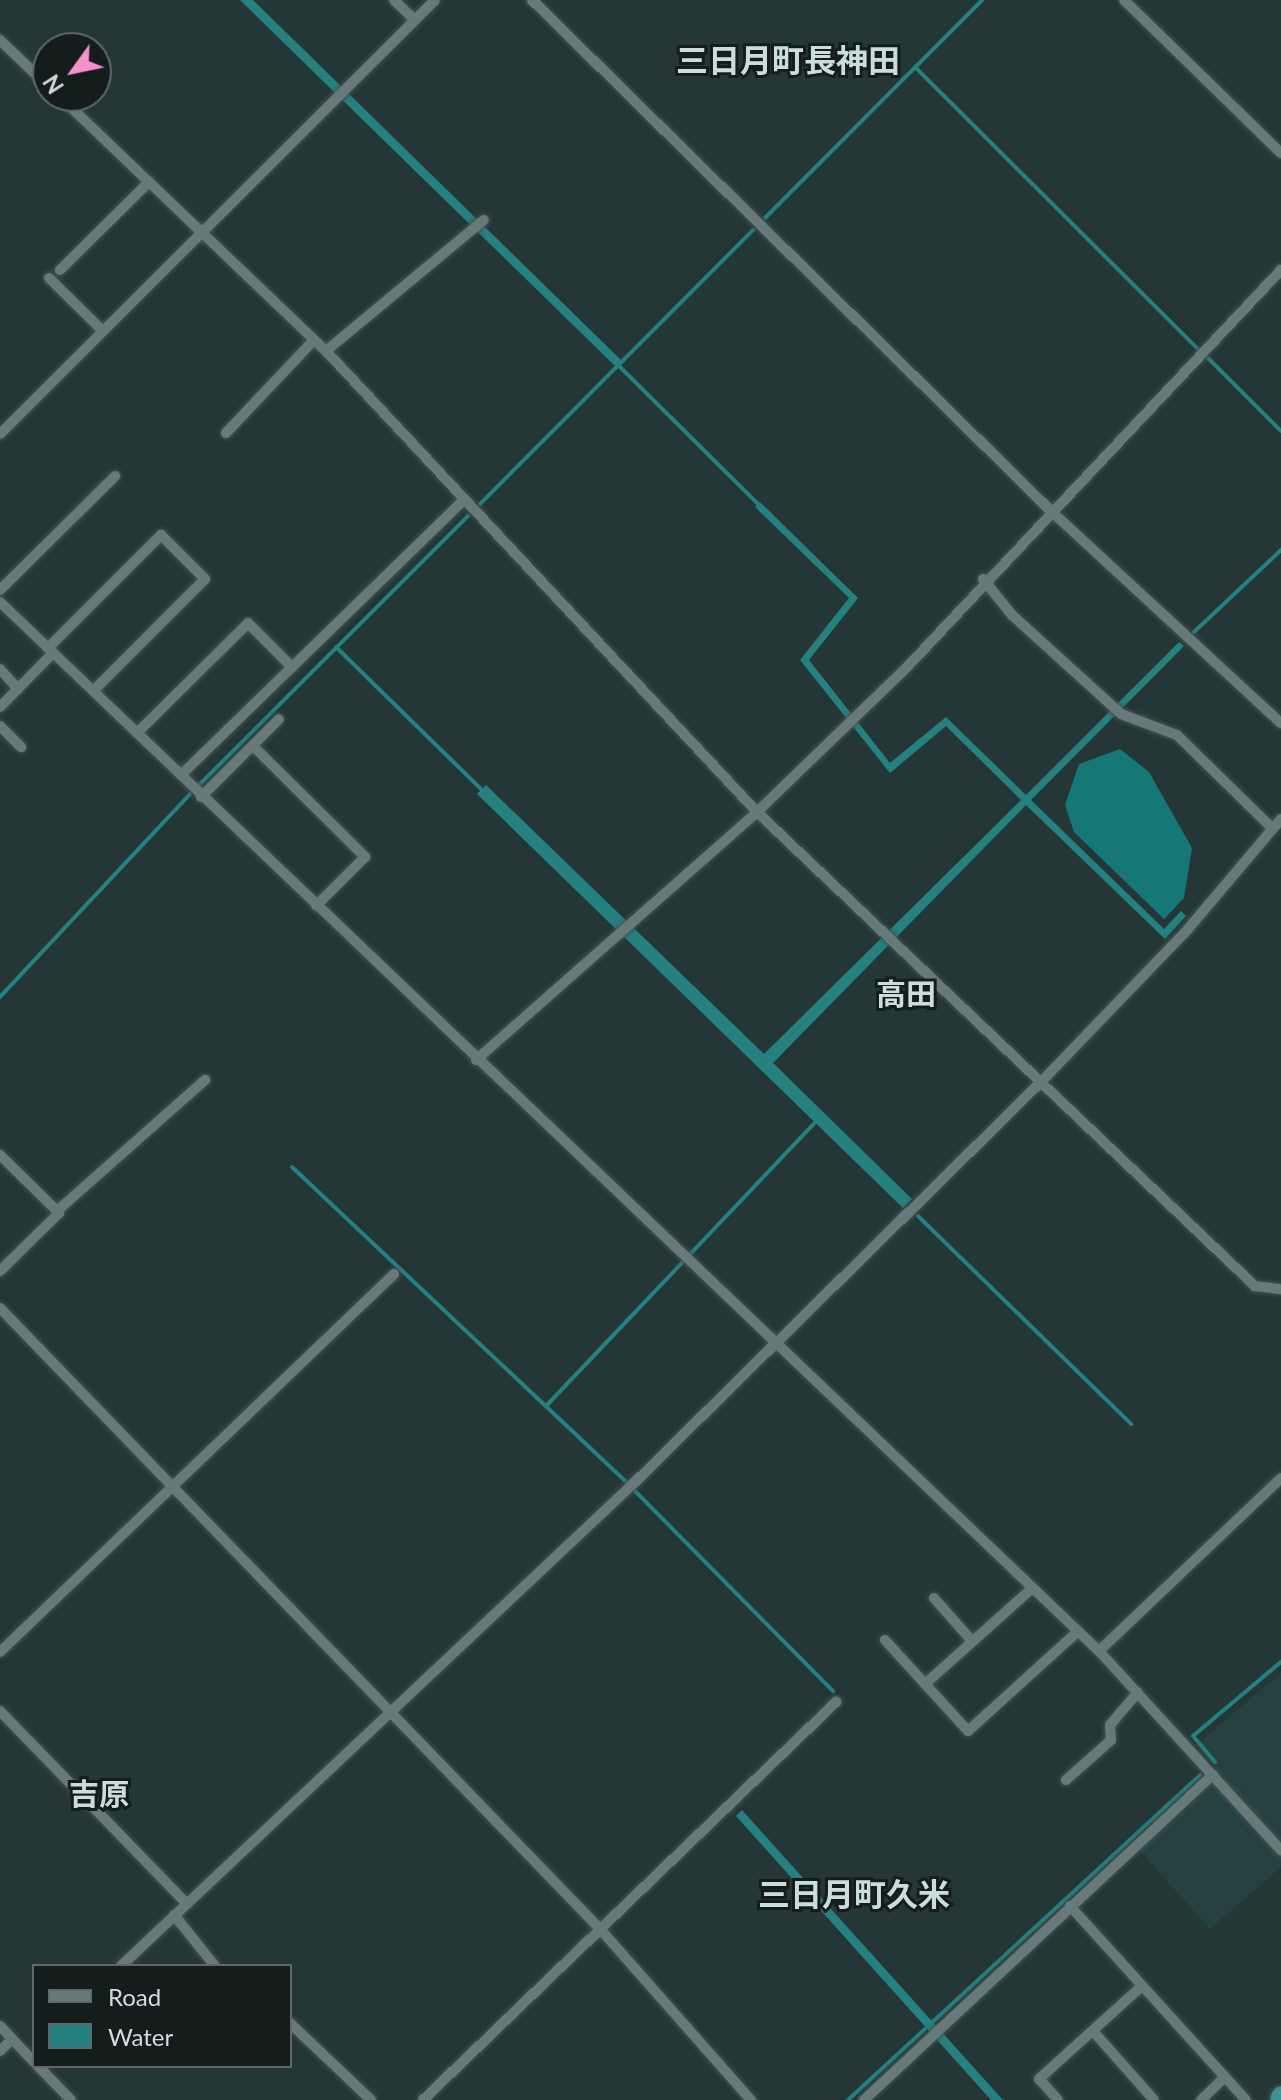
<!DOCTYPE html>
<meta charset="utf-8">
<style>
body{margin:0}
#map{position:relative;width:1281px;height:2100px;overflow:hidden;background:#253636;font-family:Lato,"Noto Sans JP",sans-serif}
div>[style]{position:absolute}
.built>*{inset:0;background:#274141}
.forest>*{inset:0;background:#157877}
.water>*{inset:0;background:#248180}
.stream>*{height:4px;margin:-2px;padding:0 2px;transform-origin:2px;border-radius:2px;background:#248180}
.roads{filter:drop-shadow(0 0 2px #445252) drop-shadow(0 0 2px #445252)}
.minor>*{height:10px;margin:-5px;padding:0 5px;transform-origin:5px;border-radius:5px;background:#677a79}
.trunk>*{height:18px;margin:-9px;padding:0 9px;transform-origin:9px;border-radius:9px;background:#3c9291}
span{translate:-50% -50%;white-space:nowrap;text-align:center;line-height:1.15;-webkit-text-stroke:6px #141c1c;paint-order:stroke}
.neighbourhood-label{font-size:30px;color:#c9dddc;font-weight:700}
.quarter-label{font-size:32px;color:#c9dddc;font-weight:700}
.legend{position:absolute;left:32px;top:1964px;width:260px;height:104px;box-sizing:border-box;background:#141c1c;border:2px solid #606969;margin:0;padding:10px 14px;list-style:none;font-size:24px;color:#d2dcdc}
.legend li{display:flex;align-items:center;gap:16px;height:40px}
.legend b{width:40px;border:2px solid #606969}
.north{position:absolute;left:32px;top:32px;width:80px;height:80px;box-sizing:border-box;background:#141c1c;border:2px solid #606969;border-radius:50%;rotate:237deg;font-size:22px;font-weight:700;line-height:32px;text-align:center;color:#d2dcdc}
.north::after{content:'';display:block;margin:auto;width:28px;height:36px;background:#f790ce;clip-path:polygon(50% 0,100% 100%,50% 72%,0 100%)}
</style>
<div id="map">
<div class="built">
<i style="clip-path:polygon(1281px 1673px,1281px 1867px,1210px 1929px,1139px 1850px,1221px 1774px,1196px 1745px)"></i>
</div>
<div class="forest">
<i style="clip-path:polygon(1120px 749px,1149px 772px,1192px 848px,1184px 898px,1164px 919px,1074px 832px,1065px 805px,1079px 764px)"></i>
</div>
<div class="water">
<i style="clip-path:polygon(240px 0,253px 0,621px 360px,615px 366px)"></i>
<i style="clip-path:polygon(760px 502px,858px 598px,809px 660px,890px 763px,946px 717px,1026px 795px,1179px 642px,1184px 646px,1031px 800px,1164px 929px,1181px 911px,1186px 916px,1165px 939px,1026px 805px,773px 1063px,912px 1199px,903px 1208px,477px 794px,486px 785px,764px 1054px,1021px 800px,946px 726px,890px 773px,800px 660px,849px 598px,755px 507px)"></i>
<i style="clip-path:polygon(742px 1810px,1003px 2100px,991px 2100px,736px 1816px)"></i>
</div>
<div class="stream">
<i style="left:915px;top:67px;width:400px;rotate:44.9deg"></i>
<i style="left:765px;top:218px;width:308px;rotate:-45.1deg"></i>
<i style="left:1205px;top:355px;width:107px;rotate:45deg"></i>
<i style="left:613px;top:360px;width:207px;rotate:44.8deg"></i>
<i style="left:480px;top:504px;width:387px;rotate:-45.1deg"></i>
<i style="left:1194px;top:632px;width:120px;rotate:-43.3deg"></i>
<i style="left:336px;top:647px;width:207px;rotate:44.4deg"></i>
<i style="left:198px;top:786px;width:382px;rotate:-45deg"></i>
<i style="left:0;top:997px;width:278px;rotate:-46.9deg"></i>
<i style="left:292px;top:1167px;width:459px;rotate:43.3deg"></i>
<i style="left:918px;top:1216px;width:298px;rotate:44.3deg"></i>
<i style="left:547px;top:1405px;width:394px;rotate:-46.5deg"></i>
<i style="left:634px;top:1490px;width:283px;rotate:45.3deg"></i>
<i style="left:1215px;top:1762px;width:34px;rotate:-130deg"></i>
<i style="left:1193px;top:1736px;width:115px;rotate:-40.1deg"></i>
<i style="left:848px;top:2100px;width:479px;rotate:-42.7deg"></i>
</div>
<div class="roads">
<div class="minor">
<i style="left:394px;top:0;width:29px;rotate:44deg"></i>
<i style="left:532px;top:0;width:727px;rotate:44.55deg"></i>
<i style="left:1050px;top:510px;width:314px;rotate:42.7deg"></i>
<i style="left:1124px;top:0;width:219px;rotate:44.3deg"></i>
<i style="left:0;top:40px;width:66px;rotate:43.8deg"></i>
<i style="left:59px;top:96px;width:369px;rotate:43.7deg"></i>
<i style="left:326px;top:351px;width:631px;rotate:46.93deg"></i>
<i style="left:757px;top:812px;width:688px;rotate:43.59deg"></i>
<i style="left:1255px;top:1286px;width:26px;rotate:7deg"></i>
<i style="left:60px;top:270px;width:125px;rotate:-44.7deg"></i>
<i style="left:49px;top:278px;width:76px;rotate:44.5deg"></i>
<i style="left:326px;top:351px;width:205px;rotate:-39.7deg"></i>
<i style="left:226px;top:433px;width:128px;rotate:-46.6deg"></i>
<i style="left:0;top:434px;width:614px;rotate:-44.93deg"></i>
<i style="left:983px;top:579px;width:46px;rotate:51.1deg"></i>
<i style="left:1012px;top:615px;width:147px;rotate:42.2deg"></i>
<i style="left:1121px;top:714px;width:60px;rotate:20.6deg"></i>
<i style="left:1177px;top:735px;width:134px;rotate:44.4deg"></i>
<i style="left:0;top:590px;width:162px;rotate:-44.7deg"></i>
<i style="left:0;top:602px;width:1519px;rotate:43.67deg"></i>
<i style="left:1099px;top:1651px;width:270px;rotate:47.6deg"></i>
<i style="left:48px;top:648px;width:160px;rotate:-45deg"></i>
<i style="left:161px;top:535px;width:62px;rotate:45deg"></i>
<i style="left:205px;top:579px;width:158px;rotate:135deg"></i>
<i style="left:0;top:669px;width:27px;rotate:48deg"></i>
<i style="left:0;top:707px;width:76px;rotate:-45.5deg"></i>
<i style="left:0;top:726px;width:30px;rotate:45deg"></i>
<i style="left:137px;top:733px;width:156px;rotate:-44.7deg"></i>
<i style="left:248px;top:623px;width:62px;rotate:45deg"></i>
<i style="left:253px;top:746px;width:158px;rotate:44.7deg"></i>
<i style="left:365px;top:857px;width:69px;rotate:135deg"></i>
<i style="left:181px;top:775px;width:395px;rotate:-44.2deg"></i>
<i style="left:201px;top:797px;width:110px;rotate:-45deg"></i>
<i style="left:476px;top:1060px;width:375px;rotate:-41.4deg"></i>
<i style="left:757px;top:812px;width:211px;rotate:-44deg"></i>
<i style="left:909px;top:665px;width:543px;rotate:-46.72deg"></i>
<i style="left:0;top:1155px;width:83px;rotate:44.5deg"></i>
<i style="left:59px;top:1213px;width:83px;rotate:135.5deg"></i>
<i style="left:57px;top:1211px;width:198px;rotate:-41.5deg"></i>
<i style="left:0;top:1308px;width:865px;rotate:45.98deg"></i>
<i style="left:601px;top:1930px;width:227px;rotate:48.6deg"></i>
<i style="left:934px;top:1598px;width:57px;rotate:48.5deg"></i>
<i style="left:885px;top:1640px;width:123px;rotate:47.6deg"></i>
<i style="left:968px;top:1731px;width:147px;rotate:-42.2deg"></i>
<i style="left:1099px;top:1651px;width:251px;rotate:-43.5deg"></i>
<i style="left:0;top:1652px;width:546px;rotate:-43.81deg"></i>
<i style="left:925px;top:1684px;width:141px;rotate:-41.8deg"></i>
<i style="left:0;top:1711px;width:267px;rotate:45.9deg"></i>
<i style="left:1066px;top:1780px;width:60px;rotate:-41.6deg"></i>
<i style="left:1111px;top:1740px;width:15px;rotate:-94deg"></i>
<i style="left:1110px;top:1725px;width:43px;rotate:-49.7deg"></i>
<i style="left:1070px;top:1906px;width:262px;rotate:47.8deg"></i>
<i style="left:174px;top:1915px;width:65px;rotate:51.2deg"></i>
<i style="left:121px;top:1966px;width:706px;rotate:-43.28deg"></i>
<i style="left:635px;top:1482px;width:570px;rotate:-44.57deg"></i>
<i style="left:1041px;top:1082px;width:212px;rotate:-46.1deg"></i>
<i style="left:1188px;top:929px;width:144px;rotate:-49.8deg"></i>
<i style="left:290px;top:2023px;width:112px;rotate:43.5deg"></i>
<i style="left:0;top:2026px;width:50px;rotate:46.6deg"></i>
<i style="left:1093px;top:2031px;width:92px;rotate:48.5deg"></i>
<i style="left:0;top:2051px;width:17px;rotate:-45deg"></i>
<i style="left:38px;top:2066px;width:47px;rotate:45.9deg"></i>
<i style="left:423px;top:2100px;width:574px;rotate:-43.94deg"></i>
<i style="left:864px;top:2100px;width:477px;rotate:-43deg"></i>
<i style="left:1058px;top:2100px;width:28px;rotate:-132deg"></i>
<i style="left:1039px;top:2079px;width:139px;rotate:-42.1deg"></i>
<i style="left:1201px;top:2100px;width:33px;rotate:-44deg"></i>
</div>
<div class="trunk">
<i style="left:1279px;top:2100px;width:5px;rotate:-68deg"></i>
</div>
</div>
<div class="neighbourhood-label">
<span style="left:906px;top:993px">高田</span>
<span style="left:99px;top:1793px">吉原</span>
</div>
<div class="quarter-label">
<span style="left:788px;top:60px">三日月町長神田</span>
<span style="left:854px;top:1894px">三日月町久米</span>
</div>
<ul class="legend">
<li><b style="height:10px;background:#677a79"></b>Road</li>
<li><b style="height:22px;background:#248180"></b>Water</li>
</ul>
<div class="north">N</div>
</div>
